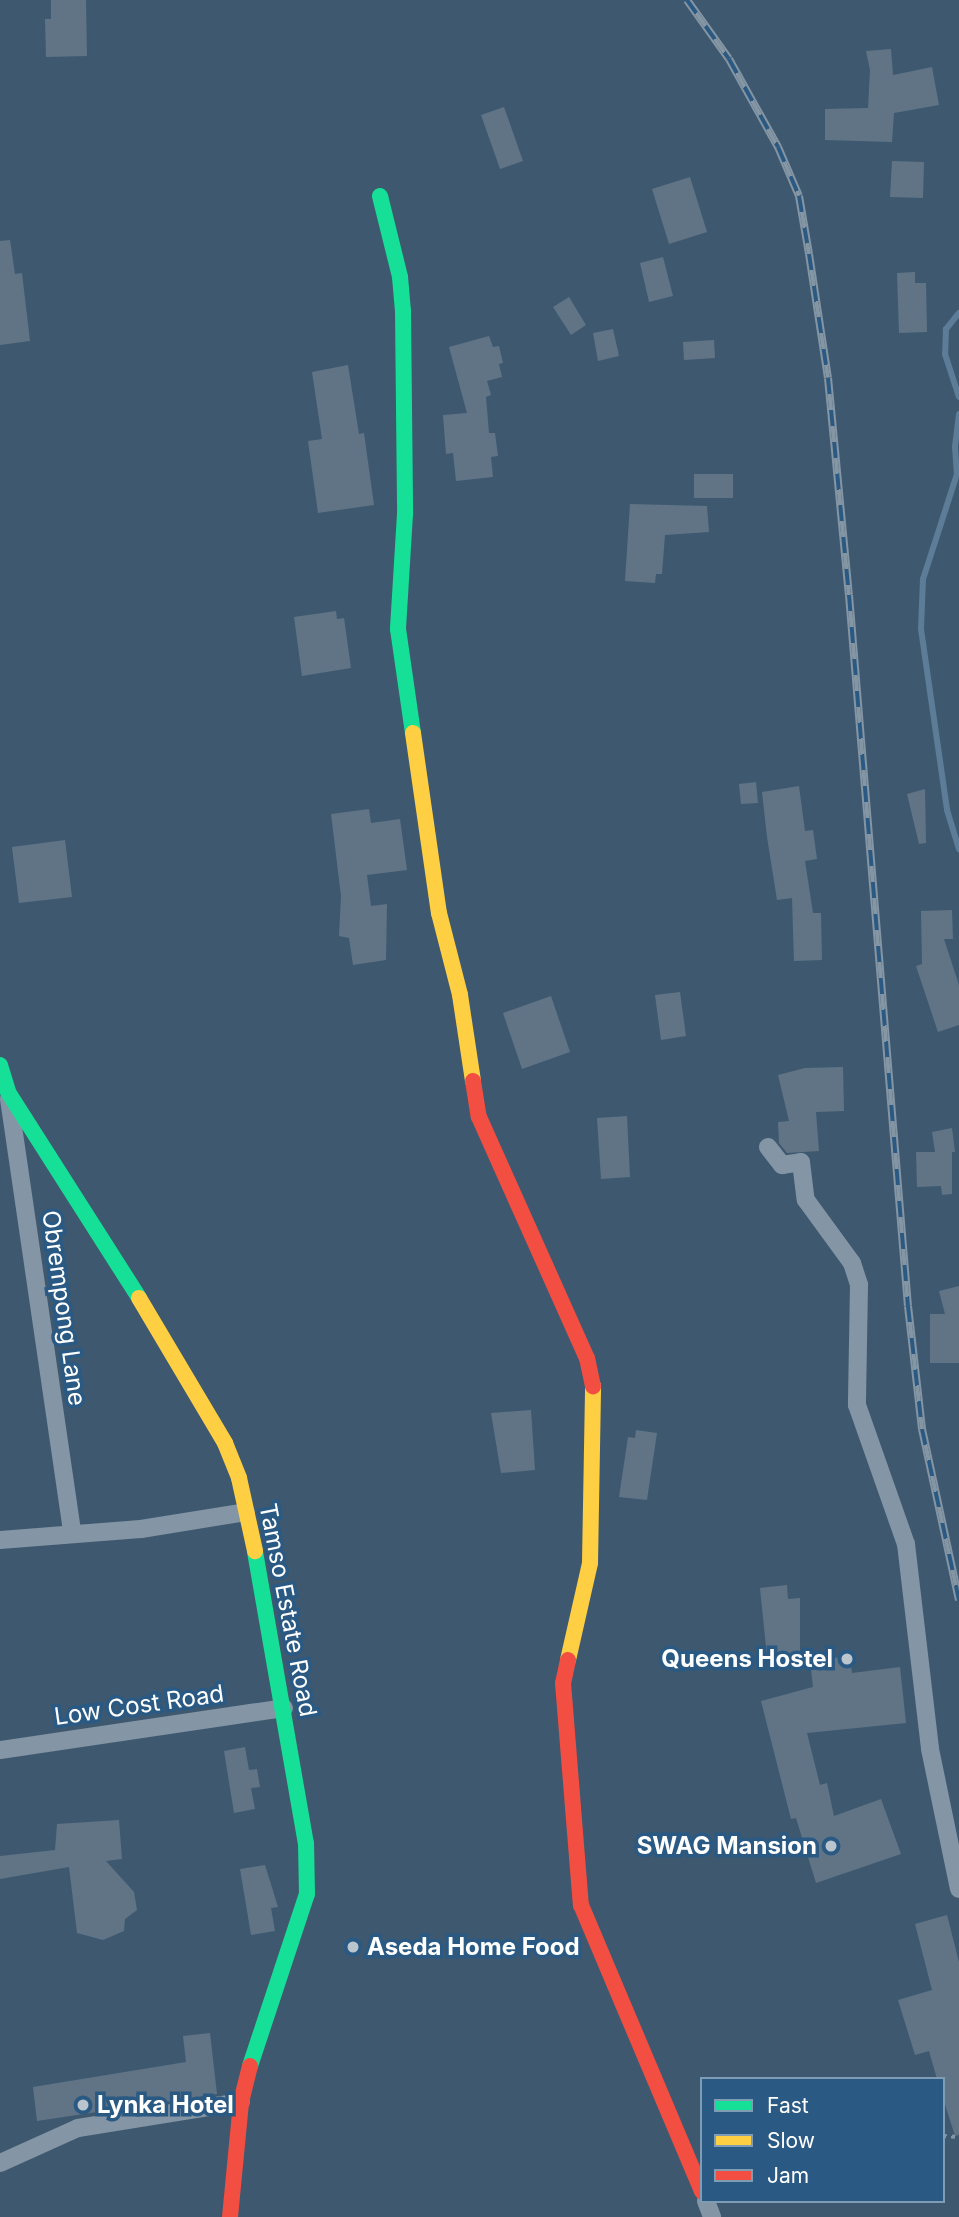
<!DOCTYPE html>
<style>
body{margin:0}
#map{position:relative;width:959px;height:2217px;overflow:hidden;background:#3e596f;font-family:Inter,sans-serif}
div>[style]{position:absolute}
.stream>*{height:6px;margin:-3px;padding:0 3px;transform-origin:3px;border-radius:3px;background:#5d7c98}
.building>*{inset:0;background:#607486}
.path>*{height:3.5px;margin-top:-1.75px;transform-origin:0;background:repeating-linear-gradient(90deg,#8495a5 0 3.5px,transparent 0 8.5px)}
.street>*{height:18px;margin:-9px;padding:0 9px;transform-origin:9px;border-radius:9px;background:#8495a5}
.fast>*{height:16px;margin:-8px;padding:0 8px;transform-origin:8px;border-radius:8px;background:#16e098}
.slow>*{height:16px;margin:-8px;padding:0 8px;transform-origin:8px;border-radius:8px;background:#ffcf43}
.jam>*{height:16px;margin:-8px;padding:0 8px;transform-origin:8px;border-radius:8px;background:#f24e42}
.rail>*{height:8px;margin-top:-4px;transform-origin:0;background:repeating-linear-gradient(90deg,#2a5a83 0 16px,#8495a4 0 32px);box-sizing:border-box;border-block:2px solid #8495a4}
.dots>*{width:19px;height:19px;translate:-50% -50%;box-sizing:border-box;border:4px solid #2a5a83;border-radius:50%}
span{translate:-50% -50%;white-space:nowrap;text-align:center;line-height:1.15;-webkit-text-stroke:7px #2a5a83;paint-order:stroke}
.street-label{font-size:24px;color:#fff}
.poi-label{font-size:24px;color:#fff;font-weight:700}
.right{translate:-100% -50%;text-align:right}
.left{translate:0 -50%;text-align:left}
.legend{position:absolute;left:700px;top:2077px;width:245px;height:126px;box-sizing:border-box;background:#2a5a83;border:2px solid #7f9cb5;margin:0;padding:9px 12px;list-style:none;font-size:21px;color:#fff}
.legend li{display:flex;align-items:center;gap:14px;height:35px}
.legend b{width:35px;border:2px solid #7f9cb5}
</style>
<div id="map">
<div class="stream">
<i style="left:959px;top:313px;width:21px;rotate:129deg"></i>
<i style="left:946px;top:329px;width:25px;rotate:92deg"></i>
<i style="left:945px;top:354px;width:45px;rotate:72deg"></i>
<i style="left:959px;top:414px;width:33px;rotate:97deg"></i>
<i style="left:955px;top:447px;width:27px;rotate:86deg"></i>
<i style="left:957px;top:474px;width:110px;rotate:107.9deg"></i>
<i style="left:923px;top:579px;width:50px;rotate:92.3deg"></i>
<i style="left:921px;top:629px;width:183px;rotate:81.8deg"></i>
<i style="left:947px;top:810px;width:41px;rotate:72.9deg"></i>
</div>
<div class="building">
<i style="clip-path:polygon(51px 0,86px 0,87px 56px,46px 57px,45px 19px,51px 19px)"></i>
<i style="clip-path:polygon(891px 49px,893px 75px,932px 67px,939px 105px,894px 113px,892px 142px,825px 140px,825px 109px,868px 108px,870px 70px,866px 51px)"></i>
<i style="clip-path:polygon(504px 107px,523px 161px,500px 169px,481px 115px)"></i>
<i style="clip-path:polygon(892px 161px,924px 162px,923px 198px,890px 197px)"></i>
<i style="clip-path:polygon(690px 177px,707px 232px,669px 244px,652px 189px)"></i>
<i style="clip-path:polygon(10px 240px,15px 274px,22px 273px,30px 341px,0 345px,0 241px)"></i>
<i style="clip-path:polygon(663px 257px,673px 296px,649px 302px,640px 263px)"></i>
<i style="clip-path:polygon(915px 272px,915px 283px,926px 283px,927px 332px,899px 333px,897px 273px)"></i>
<i style="clip-path:polygon(569px 297px,586px 325px,571px 335px,553px 307px)"></i>
<i style="clip-path:polygon(613px 329px,619px 356px,598px 361px,593px 333px)"></i>
<i style="clip-path:polygon(489px 336px,493px 347px,499px 346px,503px 363px,499px 364px,502px 377px,487px 381px,491px 395px,486px 397px,489px 433px,495px 433px,498px 456px,491px 457px,493px 477px,456px 481px,453px 453px,446px 454px,443px 415px,467px 413px,449px 347px)"></i>
<i style="clip-path:polygon(714px 340px,715px 358px,684px 360px,683px 342px)"></i>
<i style="clip-path:polygon(348px 365px,359px 434px,364px 433px,374px 505px,318px 513px,308px 441px,322px 439px,312px 372px)"></i>
<i style="clip-path:polygon(694px 474px,733px 474px,733px 498px,694px 498px)"></i>
<i style="clip-path:polygon(630px 504px,707px 506px,709px 532px,665px 535px,662px 574px,656px 574px,655px 583px,625px 581px)"></i>
<i style="clip-path:polygon(336px 611px,337px 619px,344px 618px,351px 668px,302px 676px,294px 617px)"></i>
<i style="clip-path:polygon(756px 782px,758px 803px,741px 804px,739px 784px)"></i>
<i style="clip-path:polygon(799px 786px,805px 831px,813px 830px,817px 859px,805px 861px,813px 913px,821px 913px,822px 960px,794px 961px,792px 898px,777px 900px,767px 837px,762px 792px)"></i>
<i style="clip-path:polygon(925px 789px,926px 843px,919px 844px,907px 794px)"></i>
<i style="clip-path:polygon(369px 809px,371px 823px,400px 819px,407px 870px,367px 875px,371px 906px,387px 904px,386px 960px,353px 965px,349px 938px,339px 936px,341px 896px,331px 814px)"></i>
<i style="clip-path:polygon(65px 840px,72px 897px,19px 903px,12px 847px)"></i>
<i style="clip-path:polygon(952px 910px,953px 939px,944px 939px,959px 985px,959px 1025px,938px 1032px,916px 966px,922px 964px,921px 911px)"></i>
<i style="clip-path:polygon(680px 992px,686px 1036px,661px 1040px,655px 995px)"></i>
<i style="clip-path:polygon(551px 996px,570px 1052px,522px 1069px,503px 1013px)"></i>
<i style="clip-path:polygon(843px 1067px,844px 1111px,816px 1112px,819px 1151px,787px 1153px,779px 1143px,778px 1122px,789px 1121px,778px 1075px,805px 1068px)"></i>
<i style="clip-path:polygon(627px 1116px,630px 1177px,601px 1179px,597px 1118px)"></i>
<i style="clip-path:polygon(952px 1128px,955px 1152px,952px 1152px,952px 1194px,942px 1195px,941px 1186px,917px 1187px,916px 1152px,935px 1152px,932px 1132px)"></i>
<i style="clip-path:polygon(959px 1286px,959px 1363px,930px 1363px,930px 1314px,945px 1314px,939px 1291px)"></i>
<i style="clip-path:polygon(531px 1410px,535px 1470px,501px 1473px,491px 1413px)"></i>
<i style="clip-path:polygon(636px 1430px,657px 1433px,647px 1500px,619px 1497px,628px 1437px,635px 1438px)"></i>
<i style="clip-path:polygon(787px 1585px,788px 1599px,800px 1598px,800px 1654px,767px 1657px,760px 1588px)"></i>
<i style="clip-path:polygon(850px 1656px,852px 1673px,900px 1667px,906px 1723px,807px 1733px,820px 1785px,827px 1783px,834px 1816px,881px 1799px,901px 1854px,816px 1883px,796px 1818px,791px 1819px,761px 1701px,813px 1687px,810px 1661px)"></i>
<i style="clip-path:polygon(245px 1747px,249px 1770px,257px 1769px,260px 1787px,251px 1788px,255px 1809px,234px 1813px,224px 1751px)"></i>
<i style="clip-path:polygon(119px 1820px,122px 1859px,106px 1861px,134px 1892px,137px 1910px,125px 1919px,124px 1931px,103px 1940px,77px 1933px,69px 1867px,0 1879px,0 1856px,55px 1850px,57px 1824px)"></i>
<i style="clip-path:polygon(265px 1865px,278px 1907px,271px 1908px,275px 1931px,251px 1935px,240px 1869px)"></i>
<i style="clip-path:polygon(947px 1915px,959px 1962px,959px 2135px,955px 2136px,943px 2098px,943px 2079px,937px 2079px,929px 2051px,915px 2055px,898px 2000px,932px 1990px,915px 1924px)"></i>
<i style="clip-path:polygon(210px 2033px,217px 2094px,37px 2121px,33px 2087px,186px 2062px,183px 2036px)"></i>
</div>
<div class="path">
<i style="left:943px;top:2136px;width:16px;rotate:4deg"></i>
</div>
<div class="street">
<i style="left:9px;top:1099px;width:438px;rotate:81.7deg"></i>
<i style="left:768px;top:1147px;width:23px;rotate:52deg"></i>
<i style="left:782px;top:1165px;width:19px;rotate:-9deg"></i>
<i style="left:801px;top:1162px;width:38px;rotate:83deg"></i>
<i style="left:806px;top:1200px;width:78px;rotate:53.9deg"></i>
<i style="left:852px;top:1263px;width:23px;rotate:72deg"></i>
<i style="left:859px;top:1285px;width:120px;rotate:91deg"></i>
<i style="left:857px;top:1405px;width:147px;rotate:70.6deg"></i>
<i style="left:906px;top:1544px;width:206px;rotate:83.3deg"></i>
<i style="left:930px;top:1749px;width:143px;rotate:78.3deg"></i>
<i style="left:0;top:1540px;width:141px;rotate:-4.5deg"></i>
<i style="left:141px;top:1529px;width:106px;rotate:-9.2deg"></i>
<i style="left:0;top:1750px;width:287px;rotate:-8.4deg"></i>
<i style="left:0;top:2163px;width:85px;rotate:-24.2deg"></i>
<i style="left:78px;top:2128px;width:165px;rotate:-9.1deg"></i>
<i style="left:706px;top:2201px;width:17px;rotate:69deg"></i>
</div>
<div class="fast">
<i style="left:380px;top:196px;width:83px;rotate:76.1deg"></i>
<i style="left:400px;top:277px;width:34px;rotate:85deg"></i>
<i style="left:403px;top:311px;width:203px;rotate:89.4deg"></i>
<i style="left:405px;top:514px;width:115px;rotate:93.5deg"></i>
<i style="left:398px;top:629px;width:105px;rotate:81.8deg"></i>
<i style="left:0;top:1065px;width:28px;rotate:73deg"></i>
<i style="left:8px;top:1092px;width:244px;rotate:57.5deg"></i>
<i style="left:250px;top:2066px;width:181px;rotate:-71.7deg"></i>
<i style="left:307px;top:1894px;width:50px;rotate:-91.1deg"></i>
<i style="left:306px;top:1844px;width:297px;rotate:-99.9deg"></i>
</div>
<div class="slow">
<i style="left:413px;top:733px;width:182px;rotate:81.8deg"></i>
<i style="left:439px;top:913px;width:85px;rotate:75.6deg"></i>
<i style="left:460px;top:995px;width:87px;rotate:81.4deg"></i>
<i style="left:139px;top:1298px;width:169px;rotate:59.3deg"></i>
<i style="left:225px;top:1443px;width:38px;rotate:68deg"></i>
<i style="left:239px;top:1478px;width:75px;rotate:77.6deg"></i>
<i style="left:568px;top:1660px;width:99px;rotate:-77.2deg"></i>
<i style="left:590px;top:1563px;width:177px;rotate:-89deg"></i>
</div>
<div class="jam">
<i style="left:473px;top:1081px;width:36px;rotate:81deg"></i>
<i style="left:479px;top:1117px;width:264px;rotate:65.9deg"></i>
<i style="left:587px;top:1358px;width:29px;rotate:78deg"></i>
<i style="left:568px;top:1660px;width:24px;rotate:102deg"></i>
<i style="left:563px;top:1683px;width:223px;rotate:85.4deg"></i>
<i style="left:581px;top:1905px;width:311px;rotate:67.1deg"></i>
<i style="left:230px;top:2217px;width:116px;rotate:-84.5deg"></i>
<i style="left:241px;top:2102px;width:37px;rotate:-76deg"></i>
</div>
<div class="rail">
<i style="left:687px;top:0;width:72px;rotate:54.6deg"></i>
<i style="left:729px;top:59px;width:101px;rotate:60.9deg"></i>
<i style="left:778px;top:147px;width:53px;rotate:66.8deg"></i>
<i style="left:799px;top:196px;width:59px;rotate:80.2deg"></i>
<i style="left:809px;top:254px;width:125px;rotate:81.3deg"></i>
<i style="left:828px;top:378px;width:218px;rotate:84.5deg"></i>
<i style="left:849px;top:595px;width:713px;rotate:85.26deg"></i>
<i style="left:908px;top:1306px;width:124px;rotate:83.5deg"></i>
<i style="left:922px;top:1429px;width:175px;rotate:77.8deg"></i>
</div>
<div class="dots">
<i style="left:847px;top:1659px;background:#bbc5cd"></i>
<i style="left:831px;top:1846px;background:#bbc5cd"></i>
<i style="left:353px;top:1947px;background:#bbc5cd"></i>
<i style="left:83px;top:2105px;background:#bbc5cd"></i>
</div>
<div class="street-label">
<span style="left:64px;top:1308px;rotate:82deg">Obrempong Lane</span>
<span style="left:288px;top:1610px;rotate:79deg">Tamso Estate Road</span>
<span style="left:139px;top:1705px;rotate:-8deg">Low Cost Road</span>
</div>
<div class="poi-label">
<span class="right" style="left:833px;top:1659px">Queens Hostel</span>
<span class="right" style="left:817px;top:1846px">SWAG Mansion</span>
<span class="left" style="left:367px;top:1947px">Aseda Home Food</span>
<span class="left" style="left:97px;top:2105px">Lynka Hotel</span>
</div>
<ul class="legend">
<li><b style="height:9px;background:#16e098"></b>Fast</li>
<li><b style="height:9px;background:#ffcf43"></b>Slow</li>
<li><b style="height:9px;background:#f24e42"></b>Jam</li>
</ul>
</div>
